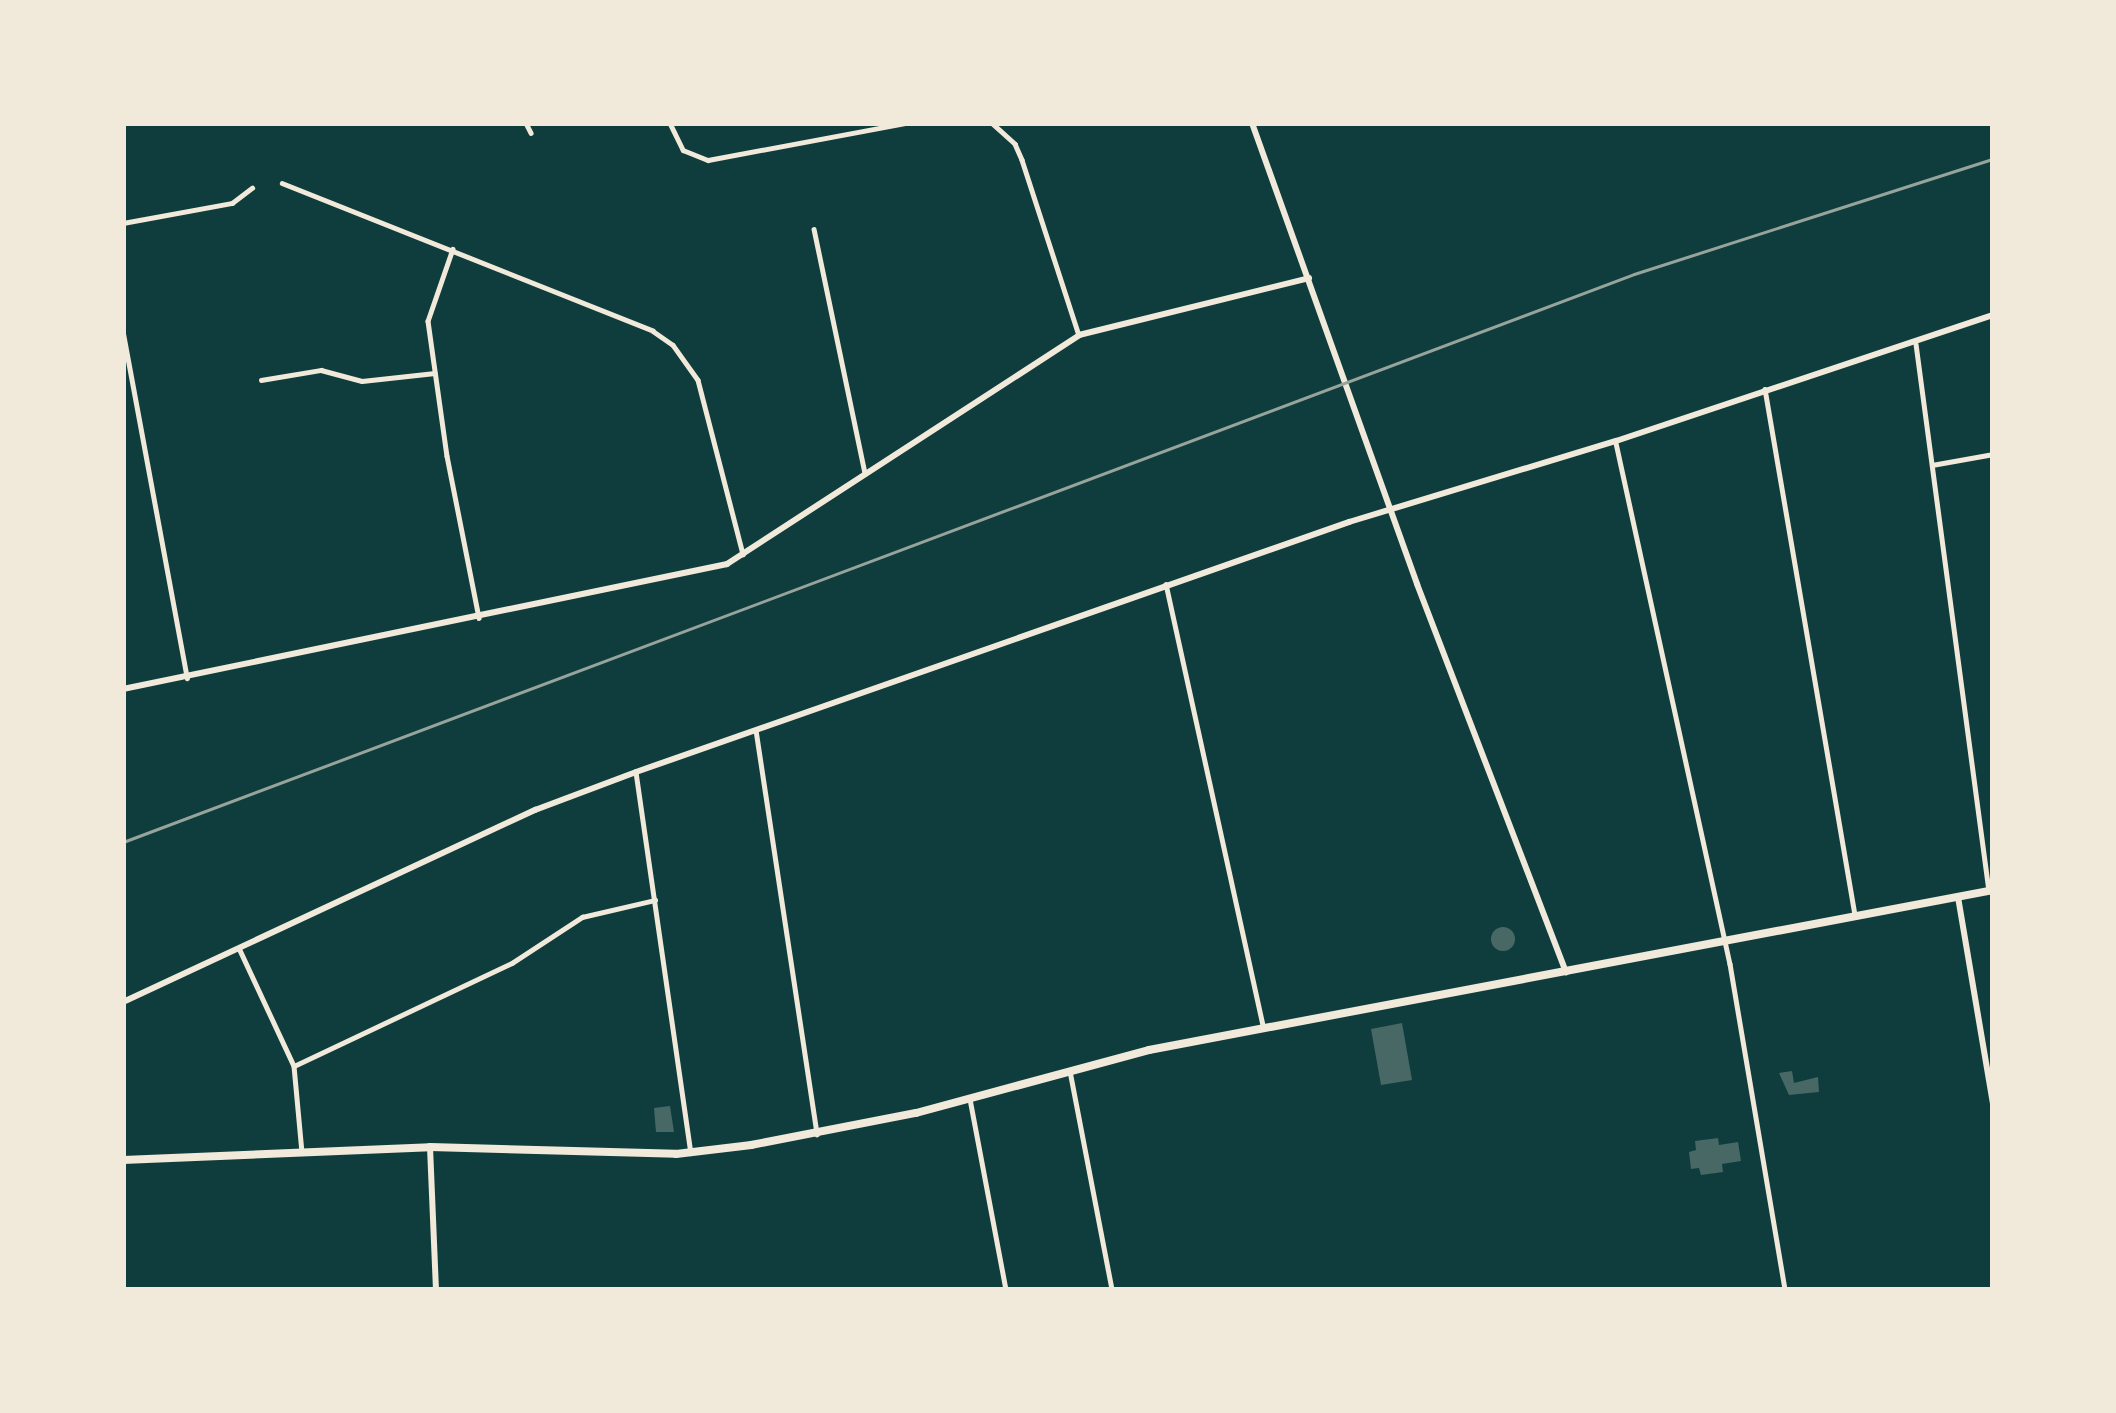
<!DOCTYPE html>
<style>
body{margin:0}
#map{position:relative;width:2116px;height:1413px;overflow:hidden;background:#0f3d3e;font-family:"Space Grotesk",sans-serif}
div>[style]{position:absolute}
.building>*{inset:0;background:#486865}
.round{border-radius:50%}
.minor>*{height:4.5px;margin:-2.25px;padding:0 2.25px;transform-origin:2.25px;border-radius:2.25px;background:#f1e9da}
.tertiary>*{height:6px;margin:-3px;padding:0 3px;transform-origin:3px;border-radius:3px;background:#f1e9da}
.secondary>*{height:6px;margin:-3px;padding:0 3px;transform-origin:3px;border-radius:3px;background:#f1e9da}
.primary>*{height:8px;margin:-4px;padding:0 4px;transform-origin:4px;border-radius:4px;background:#f1e9da}
.rail>*{height:3px;margin:-1.5px;padding:0 1.5px;transform-origin:1.5px;border-radius:1.5px;background:#97a49c}
span{translate:-50% -50%;white-space:nowrap;text-align:center;line-height:1.15;-webkit-text-stroke:12px #f1e9da;paint-order:stroke}
.frame{position:absolute;inset:0;border:126px solid #f1e9da;pointer-events:none}
</style>
<div id="map">
<div class="building">
<i class="round" style="left:1491px;top:927px;width:24px;height:24px"></i>
<i style="clip-path:polygon(1402px 1023px,1412px 1080px,1381px 1085px,1371px 1029px)"></i>
<i style="clip-path:polygon(1792px 1071px,1794px 1083px,1818px 1077px,1819px 1092px,1789px 1095px,1779px 1073px)"></i>
<i style="clip-path:polygon(670px 1106px,674px 1132px,656px 1132px,654px 1108px)"></i>
<i style="clip-path:polygon(1718px 1138px,1719px 1145px,1738px 1142px,1741px 1161px,1722px 1164px,1723px 1172px,1701px 1175px,1699px 1168px,1691px 1169px,1689px 1152px,1696px 1150px,1695px 1141px)"></i>
</div>
<div class="minor">
<i style="left:526px;top:123px;width:11px;rotate:63deg"></i>
<i style="left:670px;top:123px;width:30px;rotate:64deg"></i>
<i style="left:683px;top:150px;width:27px;rotate:22deg"></i>
<i style="left:708px;top:160px;width:200px;rotate:-10.6deg"></i>
<i style="left:992px;top:123px;width:31px;rotate:42deg"></i>
<i style="left:1015px;top:144px;width:17px;rotate:66deg"></i>
<i style="left:1022px;top:160px;width:184px;rotate:72deg"></i>
<i style="left:282px;top:183px;width:399px;rotate:21.7deg"></i>
<i style="left:653px;top:331px;width:24px;rotate:35deg"></i>
<i style="left:673px;top:345px;width:43px;rotate:54.5deg"></i>
<i style="left:698px;top:380px;width:180px;rotate:75.5deg"></i>
<i style="left:123px;top:223px;width:111px;rotate:-10.4deg"></i>
<i style="left:232px;top:203px;width:25px;rotate:-37deg"></i>
<i style="left:814px;top:229px;width:250px;rotate:78.2deg"></i>
<i style="left:453px;top:249px;width:76px;rotate:109.1deg"></i>
<i style="left:428px;top:321px;width:136px;rotate:82deg"></i>
<i style="left:447px;top:456px;width:165px;rotate:78.8deg"></i>
<i style="left:123px;top:331px;width:353px;rotate:79.5deg"></i>
<i style="left:1916px;top:344px;width:552px;rotate:82.4deg"></i>
<i style="left:261px;top:380px;width:61px;rotate:-9.5deg"></i>
<i style="left:321px;top:370px;width:42px;rotate:15deg"></i>
<i style="left:362px;top:381px;width:73px;rotate:-6.3deg"></i>
<i style="left:1765px;top:389px;width:534px;rotate:80.29deg"></i>
<i style="left:1616px;top:443px;width:533px;rotate:77.66deg"></i>
<i style="left:1730px;top:964px;width:331px;rotate:80.4deg"></i>
<i style="left:1932px;top:465px;width:62px;rotate:-10.2deg"></i>
<i style="left:1166px;top:584px;width:455px;rotate:77.6deg"></i>
<i style="left:756px;top:730px;width:409px;rotate:81.4deg"></i>
<i style="left:636px;top:772px;width:385px;rotate:81.8deg"></i>
<i style="left:239px;top:948px;width:130px;rotate:65deg"></i>
<i style="left:294px;top:1066px;width:86px;rotate:84.7deg"></i>
<i style="left:294px;top:1066px;width:241px;rotate:-25.3deg"></i>
<i style="left:512px;top:963px;width:84px;rotate:-33.3deg"></i>
<i style="left:582px;top:917px;width:75px;rotate:-13.1deg"></i>
<i style="left:1070px;top:1071px;width:223px;rotate:79.1deg"></i>
<i style="left:970px;top:1099px;width:194px;rotate:79.3deg"></i>
</div>
<div class="tertiary">
<i style="left:123px;top:689px;width:617px;rotate:-11.69deg"></i>
<i style="left:727px;top:564px;width:420px;rotate:-33deg"></i>
<i style="left:1079px;top:335px;width:237px;rotate:-13.9deg"></i>
</div>
<div class="secondary">
<i style="left:1252px;top:123px;width:490px;rotate:70.3deg"></i>
<i style="left:1417px;top:584px;width:416px;rotate:69deg"></i>
<i style="left:1958px;top:897px;width:209px;rotate:80.4deg"></i>
<i style="left:123px;top:1002px;width:455px;rotate:-25deg"></i>
<i style="left:535px;top:810px;width:108px;rotate:-20.6deg"></i>
<i style="left:636px;top:772px;width:756px;rotate:-19.32deg"></i>
<i style="left:1349px;top:522px;width:279px;rotate:-16.9deg"></i>
<i style="left:1616px;top:441px;width:397px;rotate:-18.5deg"></i>
<i style="left:430px;top:1147px;width:143px;rotate:87.6deg"></i>
</div>
<div class="primary">
<i style="left:123px;top:1160px;width:307px;rotate:-2.4deg"></i>
<i style="left:430px;top:1147px;width:246px;rotate:1.6deg"></i>
<i style="left:676px;top:1154px;width:76px;rotate:-6.8deg"></i>
<i style="left:751px;top:1145px;width:168px;rotate:-11deg"></i>
<i style="left:916px;top:1113px;width:241px;rotate:-15.1deg"></i>
<i style="left:1149px;top:1050px;width:859px;rotate:-10.73deg"></i>
</div>
<div class="rail">
<i style="left:123px;top:842px;width:1614px;rotate:-20.6deg"></i>
<i style="left:1634px;top:274px;width:377px;rotate:-17.8deg"></i>
</div>
<div class="frame"></div>
</div>
